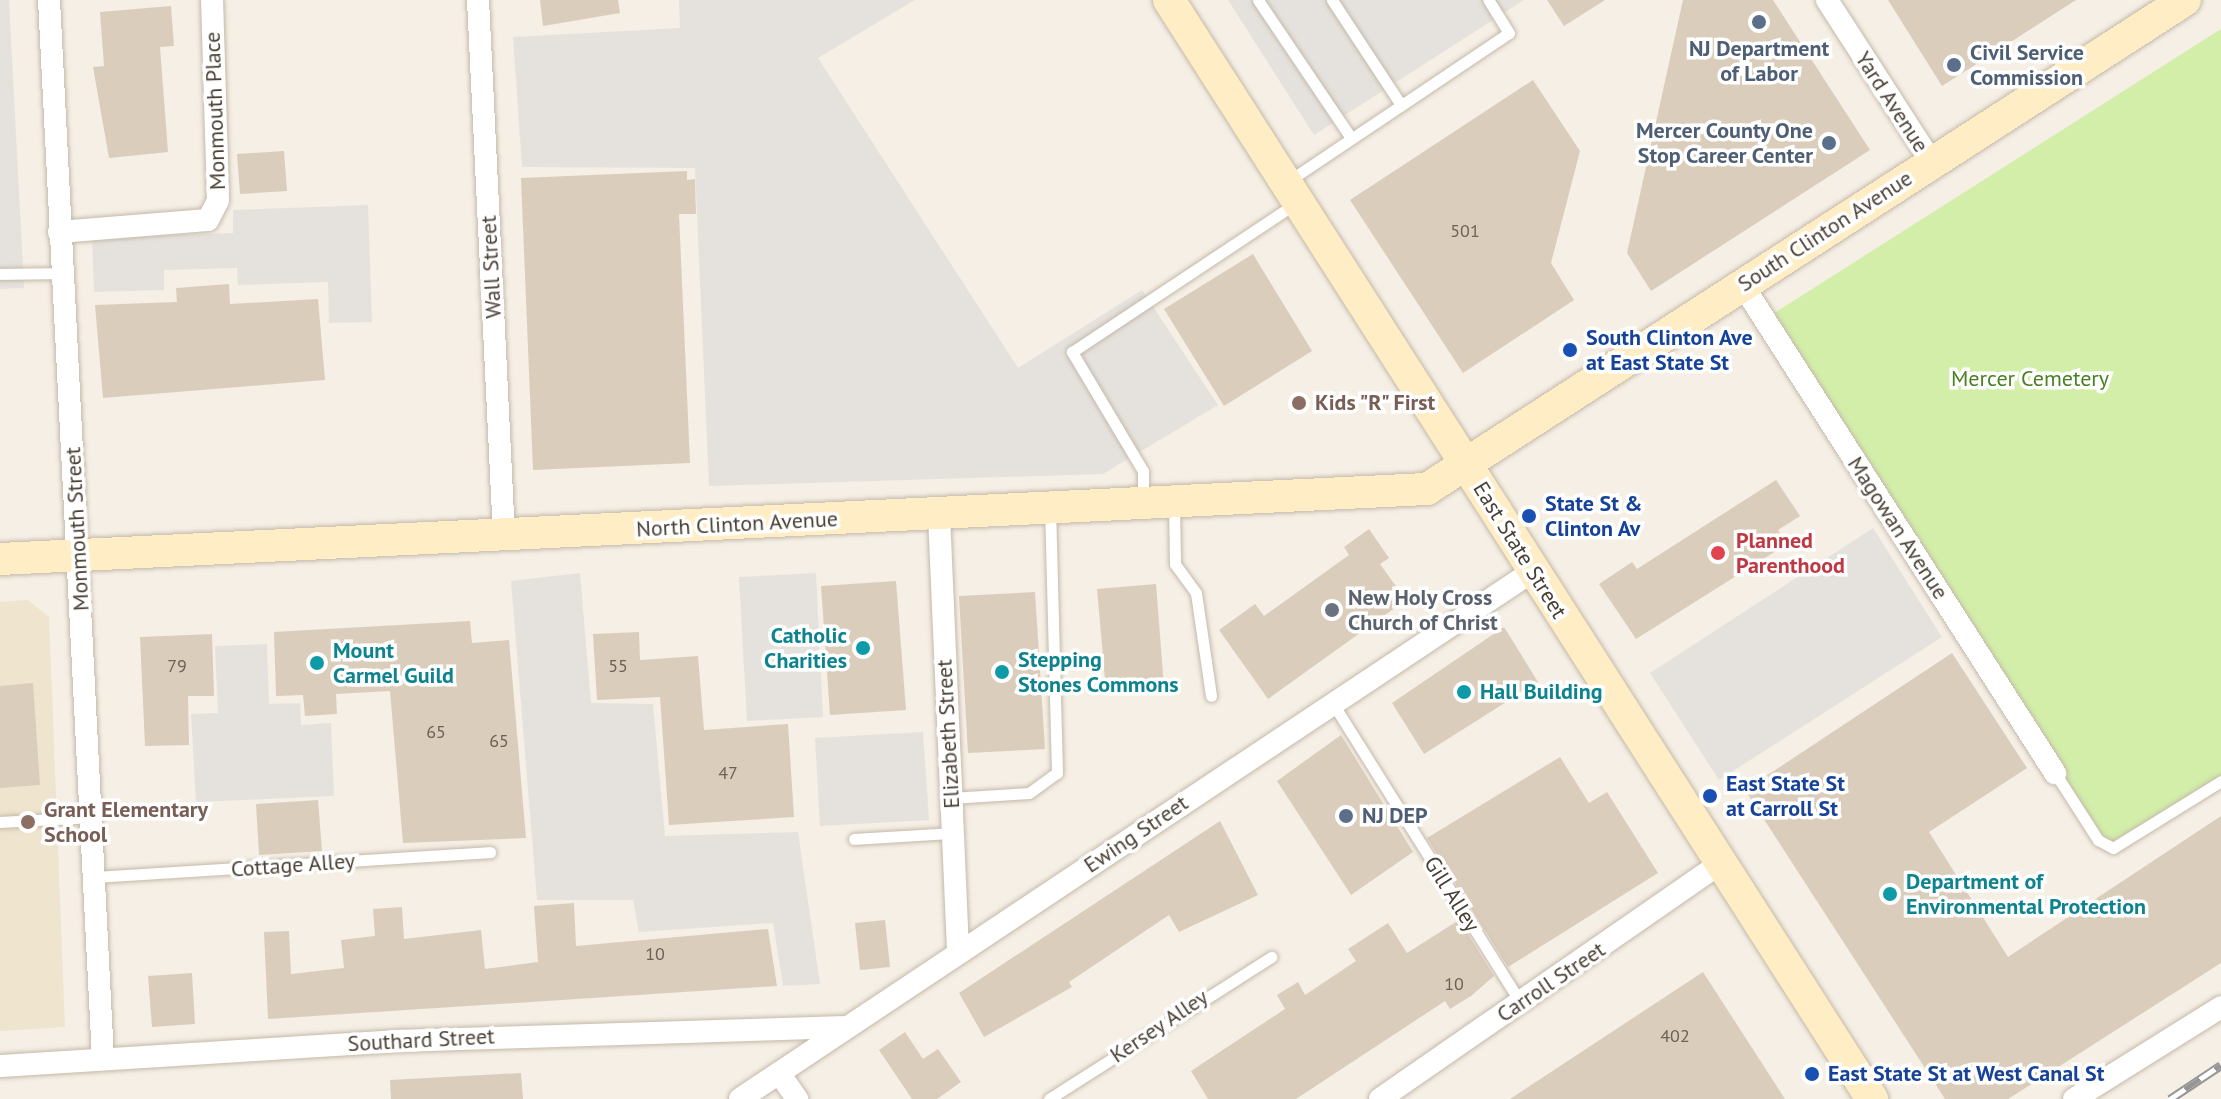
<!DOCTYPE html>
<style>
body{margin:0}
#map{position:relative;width:2221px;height:1099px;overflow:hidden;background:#f5efe5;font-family:"PT Sans",sans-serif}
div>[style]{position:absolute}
.education>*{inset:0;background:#efe4cd}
.green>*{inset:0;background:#d2eea9}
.parking>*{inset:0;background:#e5e2de}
.building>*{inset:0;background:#dbcdbc}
.roads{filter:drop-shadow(0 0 2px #c4b9a9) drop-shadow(0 0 2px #c4b9a9)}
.lane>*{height:11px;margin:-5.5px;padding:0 5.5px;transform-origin:5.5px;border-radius:5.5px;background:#fff}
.street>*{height:22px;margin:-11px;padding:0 11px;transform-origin:11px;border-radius:11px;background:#fff}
.secondary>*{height:32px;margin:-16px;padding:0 16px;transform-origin:16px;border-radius:16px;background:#ffeec5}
.rail>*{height:9px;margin-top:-4.5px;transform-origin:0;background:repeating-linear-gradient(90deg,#fff 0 18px,#969696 0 36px);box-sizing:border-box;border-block:2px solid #969696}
.dots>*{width:22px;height:22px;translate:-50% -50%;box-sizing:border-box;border:4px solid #fff;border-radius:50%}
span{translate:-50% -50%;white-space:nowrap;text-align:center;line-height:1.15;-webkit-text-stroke:7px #fff;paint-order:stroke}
.number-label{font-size:18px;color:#6d6256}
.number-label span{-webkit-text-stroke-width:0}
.service-label{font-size:22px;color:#4e5e75;font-weight:700}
.left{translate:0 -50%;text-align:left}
.right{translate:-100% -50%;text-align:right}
.street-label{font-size:22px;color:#483f34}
.transit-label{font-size:22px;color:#164399;font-weight:700}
.park-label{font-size:22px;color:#498120}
.education-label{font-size:22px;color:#785e54;font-weight:700}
.health-label{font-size:22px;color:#be3a42;font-weight:700}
.worship-label{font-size:22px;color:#5b616d;font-weight:700}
.culture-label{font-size:22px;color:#0d838f;font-weight:700}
</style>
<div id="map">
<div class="education">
<i style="clip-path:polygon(28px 600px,49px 617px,65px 1027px,0 1031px,0 602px)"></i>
</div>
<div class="green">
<i style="clip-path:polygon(2221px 29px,2221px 781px,2105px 846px,1765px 319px)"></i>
</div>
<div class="parking">
<i style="clip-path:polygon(0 0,9px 0,24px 288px,0 289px)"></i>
<i style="clip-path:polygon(679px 0,915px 0,818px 58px,1018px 368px,1142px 290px,1218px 405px,1103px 474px,709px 486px,695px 168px,522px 167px,513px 37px,680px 28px)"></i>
<i style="clip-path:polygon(1228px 0,1524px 0,1314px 135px)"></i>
<i style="clip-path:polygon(368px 205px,372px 322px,329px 323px,328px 282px,238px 285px,237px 268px,164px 270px,164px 290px,94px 292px,92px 238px,233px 233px,233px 210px)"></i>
<i style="clip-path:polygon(1873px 528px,1942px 637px,1719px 780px,1650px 673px)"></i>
<i style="clip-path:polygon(580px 573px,591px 703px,653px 704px,665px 836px,798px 832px,820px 984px,783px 986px,773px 923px,639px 932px,633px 900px,537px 900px,511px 581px)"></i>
<i style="clip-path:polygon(816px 573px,823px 717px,747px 721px,739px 577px)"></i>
<i style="clip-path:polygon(267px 644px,269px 704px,300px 703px,301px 725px,331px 723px,334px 796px,196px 802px,191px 714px,218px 713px,215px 646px)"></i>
<i style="clip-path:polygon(923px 732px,929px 820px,820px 826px,815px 738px)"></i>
</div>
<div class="building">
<i style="clip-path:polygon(540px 0,618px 0,620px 13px,543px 26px)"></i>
<i style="clip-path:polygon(1547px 0,1605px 0,1564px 26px)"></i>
<i style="clip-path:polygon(1683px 0,1773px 0,1870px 150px,1651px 291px,1627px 253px)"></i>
<i style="clip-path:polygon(1888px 0,2076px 0,1942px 86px)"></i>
<i style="clip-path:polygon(171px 6px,174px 46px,160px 47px,168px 152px,109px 158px,93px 67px,104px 66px,100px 12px)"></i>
<i style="clip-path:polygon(1533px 80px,1580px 151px,1551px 263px,1574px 300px,1463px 373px,1350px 200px)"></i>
<i style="clip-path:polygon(284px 151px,287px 191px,240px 194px,237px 154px)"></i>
<i style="clip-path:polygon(687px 171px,687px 180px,695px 179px,696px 214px,679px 214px,690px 463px,533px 470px,521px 178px)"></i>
<i style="clip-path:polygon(1253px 254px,1312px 351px,1224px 406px,1164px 309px)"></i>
<i style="clip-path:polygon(229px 284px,230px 304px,318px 299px,325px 380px,103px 398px,95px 305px,177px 302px,176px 288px)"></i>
<i style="clip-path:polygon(1776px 480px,1800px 516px,1778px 530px,1787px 544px,1636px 639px,1599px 584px,1632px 562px,1637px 569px)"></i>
<i style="clip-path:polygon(1369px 529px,1389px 558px,1380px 564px,1406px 600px,1268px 699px,1219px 630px,1255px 604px,1264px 616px,1349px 555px,1344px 547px)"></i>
<i style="clip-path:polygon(896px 581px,906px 710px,830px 715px,821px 586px)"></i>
<i style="clip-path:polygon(1156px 584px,1164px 687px,1106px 691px,1097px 589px)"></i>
<i style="clip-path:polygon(1035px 592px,1045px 749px,968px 753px,959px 596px)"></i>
<i style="clip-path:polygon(470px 621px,472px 643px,509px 640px,526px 838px,403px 843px,390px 691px,336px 694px,337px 714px,305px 716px,303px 695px,276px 696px,274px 632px)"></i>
<i style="clip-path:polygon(1504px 627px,1538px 682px,1424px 754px,1392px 703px)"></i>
<i style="clip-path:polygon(639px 632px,640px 660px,698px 656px,704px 730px,788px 724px,794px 817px,669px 825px,660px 697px,597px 700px,593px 634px)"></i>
<i style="clip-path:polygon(212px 634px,214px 696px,188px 696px,189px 745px,145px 746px,140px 637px)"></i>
<i style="clip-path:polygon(1952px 653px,2027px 768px,1929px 832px,2008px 957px,2221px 816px,2221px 963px,2008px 1099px,1945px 1099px,1745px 790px)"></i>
<i style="clip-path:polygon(33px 683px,40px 785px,0 788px,0 686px)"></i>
<i style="clip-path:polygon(1341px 735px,1413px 852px,1351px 895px,1277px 781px)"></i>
<i style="clip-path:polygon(1560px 757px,1589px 803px,1607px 792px,1658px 873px,1508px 967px,1427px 838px)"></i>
<i style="clip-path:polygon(318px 800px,322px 851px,259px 855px,256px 804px)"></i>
<i style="clip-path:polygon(1220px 821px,1258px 895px,1179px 932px,1169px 915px,1069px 982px,1072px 987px,984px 1037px,959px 993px)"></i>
<i style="clip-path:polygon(574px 903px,576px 946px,768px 929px,777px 986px,268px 1019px,264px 932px,289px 931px,291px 974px,344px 968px,341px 940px,375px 936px,373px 909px,402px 907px,404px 939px,481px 930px,485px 969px,538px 962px,534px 906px)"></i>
<i style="clip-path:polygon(885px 920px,890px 967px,860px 970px,855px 923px)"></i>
<i style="clip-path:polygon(1459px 920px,1494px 976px,1471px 996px,1450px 1009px,1445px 1001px,1296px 1099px,1208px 1099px,1191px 1071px,1285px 1009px,1277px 995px,1298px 982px,1305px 995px,1356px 961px,1348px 949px,1388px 923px,1407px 953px)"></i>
<i style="clip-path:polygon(1703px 972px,1785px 1099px,1510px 1099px)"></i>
<i style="clip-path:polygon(192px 973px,195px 1024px,152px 1027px,148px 976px)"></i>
<i style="clip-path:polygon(905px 1032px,923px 1059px,938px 1049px,961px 1082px,937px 1099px,912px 1099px,879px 1050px)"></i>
<i style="clip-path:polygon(521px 1073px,523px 1099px,391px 1099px,390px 1080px)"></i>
</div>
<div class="roads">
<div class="lane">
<i style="left:1258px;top:0;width:166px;rotate:56deg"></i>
<i style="left:1332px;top:0;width:126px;rotate:56.7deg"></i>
<i style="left:1287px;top:182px;width:267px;rotate:-33.9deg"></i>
<i style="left:1509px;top:33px;width:39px;rotate:-122deg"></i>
<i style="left:0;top:274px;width:61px;rotate:-0.9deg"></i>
<i style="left:1143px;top:500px;width:29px;rotate:-90deg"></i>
<i style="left:1143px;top:471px;width:139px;rotate:-120.8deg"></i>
<i style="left:1072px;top:352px;width:268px;rotate:-33.6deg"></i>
<i style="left:1174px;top:504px;width:60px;rotate:89deg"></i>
<i style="left:1175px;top:564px;width:36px;rotate:54deg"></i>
<i style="left:1196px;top:593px;width:104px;rotate:81.7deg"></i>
<i style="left:1332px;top:702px;width:355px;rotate:57.9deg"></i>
<i style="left:2055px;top:773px;width:80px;rotate:57.3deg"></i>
<i style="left:2098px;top:840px;width:17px;rotate:28deg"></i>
<i style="left:2113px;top:848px;width:127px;rotate:-31.8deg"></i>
<i style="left:951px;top:798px;width:78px;rotate:-3.7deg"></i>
<i style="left:1029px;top:793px;width:34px;rotate:-36deg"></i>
<i style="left:1057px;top:773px;width:262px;rotate:-91.5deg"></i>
<i style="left:0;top:822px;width:92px;rotate:-3.1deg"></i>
<i style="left:854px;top:839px;width:99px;rotate:-3.5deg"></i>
<i style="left:96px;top:877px;width:395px;rotate:-3.6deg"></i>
<i style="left:1049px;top:1099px;width:264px;rotate:-32.6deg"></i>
</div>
<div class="street">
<i style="left:49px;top:0;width:1060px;rotate:87.08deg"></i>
<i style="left:478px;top:0;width:536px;rotate:87.22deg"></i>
<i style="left:1827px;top:0;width:194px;rotate:57.2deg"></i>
<i style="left:59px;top:232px;width:149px;rotate:-4.6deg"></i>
<i style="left:208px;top:220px;width:22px;rotate:-63deg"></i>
<i style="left:218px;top:200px;width:200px;rotate:-91.7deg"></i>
<i style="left:1742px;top:284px;width:581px;rotate:57.38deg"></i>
<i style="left:939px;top:515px;width:438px;rotate:87.5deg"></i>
<i style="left:0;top:1066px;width:400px;rotate:-3.6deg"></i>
<i style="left:399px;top:1041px;width:444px;rotate:-1.8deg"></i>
<i style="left:779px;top:1073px;width:32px;rotate:55deg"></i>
<i style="left:740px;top:1099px;width:953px;rotate:-33.66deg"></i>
<i style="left:1380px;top:1099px;width:415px;rotate:-34.7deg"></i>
<i style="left:2074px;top:1099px;width:173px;rotate:-32deg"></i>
</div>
<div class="secondary">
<i style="left:1169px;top:0;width:1305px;rotate:57.39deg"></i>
<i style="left:0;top:559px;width:1429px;rotate:-2.81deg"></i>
<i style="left:1427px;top:489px;width:902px;rotate:-32.83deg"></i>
</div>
</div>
<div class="rail">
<i style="left:2170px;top:1099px;width:61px;rotate:-33.7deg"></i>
</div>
<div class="dots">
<i style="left:1759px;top:22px;background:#5c6f8a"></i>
<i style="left:1954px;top:65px;background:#5c6f8a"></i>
<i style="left:1829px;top:143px;background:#5c6f8a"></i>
<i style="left:1570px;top:350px;background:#1a4fb4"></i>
<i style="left:1299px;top:403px;background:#8d6e63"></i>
<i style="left:1529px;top:516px;background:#1a4fb4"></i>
<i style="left:1718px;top:553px;background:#e0444e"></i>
<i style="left:1332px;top:610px;background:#6b7280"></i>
<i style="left:863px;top:648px;background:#0f9aa8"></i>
<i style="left:317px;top:663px;background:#0f9aa8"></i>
<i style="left:1002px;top:672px;background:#0f9aa8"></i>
<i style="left:1464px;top:692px;background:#0f9aa8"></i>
<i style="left:1710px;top:796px;background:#1a4fb4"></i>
<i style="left:1346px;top:816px;background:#5c6f8a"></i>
<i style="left:28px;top:822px;background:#8d6e63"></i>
<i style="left:1890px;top:894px;background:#0f9aa8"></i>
<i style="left:1812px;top:1074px;background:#1a4fb4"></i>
</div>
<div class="number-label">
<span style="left:1465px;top:231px">501</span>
<span style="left:177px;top:666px">79</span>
<span style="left:618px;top:666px">55</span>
<span style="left:436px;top:732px">65</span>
<span style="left:499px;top:741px">65</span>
<span style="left:728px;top:773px">47</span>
<span style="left:655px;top:954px">10</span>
<span style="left:1454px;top:984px">10</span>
<span style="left:1675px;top:1036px">402</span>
</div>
<div class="service-label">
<span style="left:1759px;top:61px">NJ Department<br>of Labor</span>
<span class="left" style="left:1970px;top:65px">Civil Service<br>Commission</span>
<span class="right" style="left:1813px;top:143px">Mercer County One<br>Stop Career Center</span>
<span class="left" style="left:1362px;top:816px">NJ DEP</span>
</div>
<div class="street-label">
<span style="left:1892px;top:102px;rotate:57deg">Yard Avenue</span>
<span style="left:215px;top:111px;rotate:-92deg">Monmouth Place</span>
<span style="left:1825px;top:231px;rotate:-33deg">South Clinton Avenue</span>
<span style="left:491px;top:267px;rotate:-93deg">Wall Street</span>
<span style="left:737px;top:524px;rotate:-3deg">North Clinton Avenue</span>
<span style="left:1898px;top:528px;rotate:57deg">Magowan Avenue</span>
<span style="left:77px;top:529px;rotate:-93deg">Monmouth Street</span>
<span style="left:1520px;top:550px;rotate:58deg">East State Street</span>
<span style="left:948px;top:734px;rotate:-93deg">Elizabeth Street</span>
<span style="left:1136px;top:834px;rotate:-34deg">Ewing Street</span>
<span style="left:293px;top:865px;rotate:-4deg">Cottage Alley</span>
<span style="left:1452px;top:894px;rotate:58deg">Gill Alley</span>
<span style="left:1551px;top:982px;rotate:-34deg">Carroll Street</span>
<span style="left:1159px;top:1026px;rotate:-34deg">Kersey Alley</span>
<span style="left:421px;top:1040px;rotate:-3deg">Southard Street</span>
</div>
<div class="transit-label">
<span class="left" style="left:1586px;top:350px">South Clinton Ave<br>at East State St</span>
<span class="left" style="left:1545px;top:516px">State St &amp;<br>Clinton Av</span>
<span class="left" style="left:1726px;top:796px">East State St<br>at Carroll St</span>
<span class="left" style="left:1828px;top:1074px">East State St at West Canal St</span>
</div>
<div class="park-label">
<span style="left:2030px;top:379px">Mercer Cemetery</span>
</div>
<div class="education-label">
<span class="left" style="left:1315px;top:403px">Kids "R" First</span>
<span class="left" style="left:44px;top:822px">Grant Elementary<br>School</span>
</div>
<div class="health-label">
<span class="left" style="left:1736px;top:553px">Planned<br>Parenthood</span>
</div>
<div class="worship-label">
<span class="left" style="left:1348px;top:610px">New Holy Cross<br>Church of Christ</span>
</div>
<div class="culture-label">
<span class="right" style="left:847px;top:648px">Catholic<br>Charities</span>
<span class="left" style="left:333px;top:663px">Mount<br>Carmel Guild</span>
<span class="left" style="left:1018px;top:672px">Stepping<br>Stones Commons</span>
<span class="left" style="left:1480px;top:692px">Hall Building</span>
<span class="left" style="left:1906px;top:894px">Department of<br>Environmental Protection</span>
</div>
</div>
